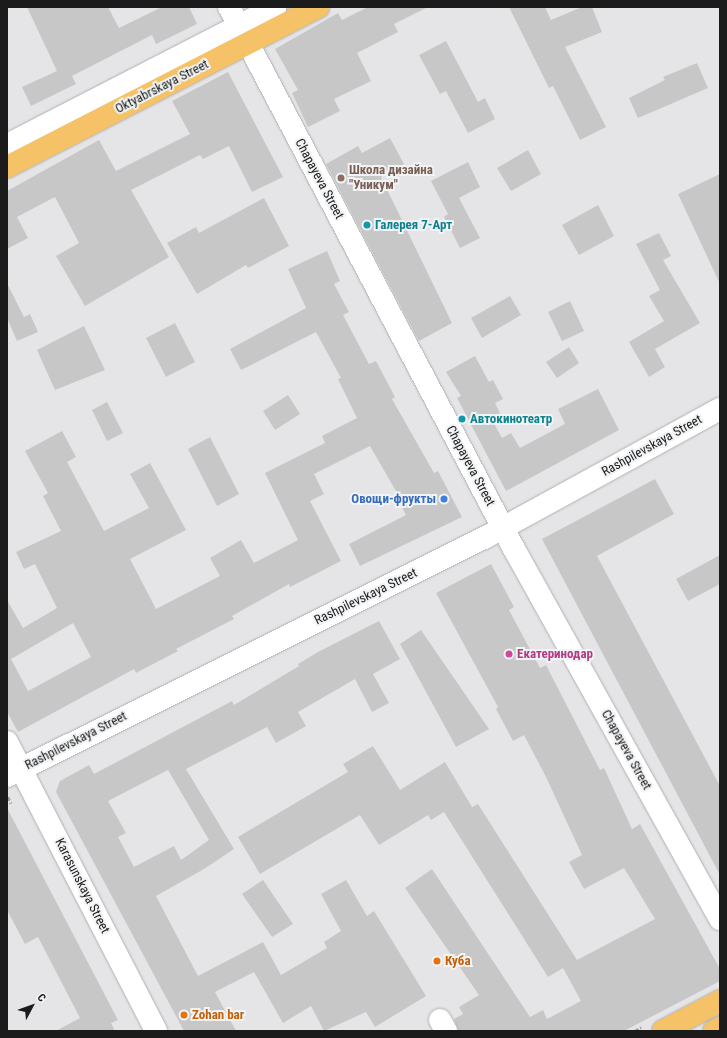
<!DOCTYPE html>
<meta charset="utf-8">
<style>
body{margin:0}
#map{position:relative;width:727px;height:1038px;overflow:hidden;background:#e5e5e7;font-family:"Roboto Condensed",sans-serif}
div>[style]{position:absolute}
.building>*{inset:0;background:#c8c7c8}
.path>*{height:2.5px;margin-top:-1.25px;transform-origin:0;background:repeating-linear-gradient(90deg,#9e9ea0 0 4px,transparent 0 6px)}
.roads{filter:drop-shadow(0 0 1px #b0b0b1) drop-shadow(0 0 1px #b0b0b1)}
.minor>*{height:22px;margin:-11px;padding:0 11px;transform-origin:11px;border-radius:11px;background:#fff}
.major>*{height:22px;margin:-11px;padding:0 11px;transform-origin:11px;border-radius:11px;background:#f5c268}
.dots>*{width:11px;height:11px;translate:-50% -50%;box-sizing:border-box;border:2px solid #f2f3f4;border-radius:50%}
span{translate:-50% -50%;white-space:nowrap;text-align:center;line-height:1.15;-webkit-text-stroke:4px #f2f3f4;paint-order:stroke}
.street-label{font-size:13px;color:#1b1b1c}
.education-label{font-size:13px;color:#785e54;font-weight:700}
.left{translate:0 -50%;text-align:left}
.culture-label{font-size:13px;color:#0d838f;font-weight:700}
.shop-label{font-size:13px;color:#366cbe;font-weight:700}
.right{translate:-100% -50%;text-align:right}
.hotel-label{font-size:13px;color:#b23c85;font-weight:700}
.food-label{font-size:13px;color:#c56008;font-weight:700}
.frame{position:absolute;inset:0;border:8px solid #1b1b1c;pointer-events:none}
.north{position:absolute;left:12px;top:986px;width:40px;height:40px;-webkit-text-stroke:3px #f2f3f4;paint-order:stroke;rotate:49deg;font-size:11px;font-weight:700;line-height:16px;text-align:center;color:#1b1b1c}
.north::after{content:'';display:block;margin:auto;width:14px;height:18px;background:#1b1b1c;clip-path:polygon(50% 0,100% 100%,50% 72%,0 100%)}
</style>
<div id="map">
<div class="building">
<i style="clip-path:polygon(27px 7px,108px 7px,119px 28px,162px 7px,189px 7px,197px 24px,156px 44px,152px 35px,72px 76px,76px 84px,31px 106px,22px 87px,57px 71px)"></i>
<i style="clip-path:polygon(368px 7px,428px 7px,394px 24px,398px 32px,357px 53px,371px 81px,334px 99px,340px 111px,308px 127px,292px 93px,298px 90px,275px 49px,338px 13px,342px 20px)"></i>
<i style="clip-path:polygon(509px 7px,545px 7px,551px 20px,582px 7px,592px 7px,602px 32px,565px 47px,606px 127px,580px 140px,553px 86px,549px 88px)"></i>
<i style="clip-path:polygon(446px 41px,478px 102px,485px 98px,495px 119px,468px 133px,446px 91px,440px 94px,419px 55px)"></i>
<i style="clip-path:polygon(697px 63px,708px 88px,638px 118px,629px 98px,665px 80px,663px 77px)"></i>
<i style="clip-path:polygon(228px 72px,283px 177px,252px 192px,229px 146px,203px 159px,200px 155px,131px 190px,169px 257px,85px 306px,56px 256px,79px 243px,55px 197px,17px 217px,28px 238px,7px 249px,7px 191px,99px 140px,116px 171px,190px 134px,172px 101px)"></i>
<i style="clip-path:polygon(390px 138px,404px 164px,381px 177px,452px 323px,419px 341px,326px 164px,358px 146px,362px 153px)"></i>
<i style="clip-path:polygon(528px 150px,541px 174px,511px 191px,497px 168px)"></i>
<i style="clip-path:polygon(468px 162px,480px 187px,459px 198px,480px 238px,460px 248px,444px 217px,448px 214px,431px 181px)"></i>
<i style="clip-path:polygon(720px 174px,720px 284px,678px 194px)"></i>
<i style="clip-path:polygon(264px 198px,289px 246px,248px 268px,246px 265px,197px 294px,167px 243px,196px 227px,199px 233px)"></i>
<i style="clip-path:polygon(598px 205px,614px 236px,579px 255px,562px 225px)"></i>
<i style="clip-path:polygon(659px 233px,671px 256px,663px 260px,700px 323px,655px 349px,665px 367px,649px 377px,629px 342px,664px 321px,649px 296px,660px 290px,636px 244px)"></i>
<i style="clip-path:polygon(evenodd,327px 251px,340px 281px,334px 284px,349px 312px,343px 315px,369px 364px,376px 361px,395px 397px,392px 399px,434px 473px,438px 471px,462px 517px,360px 566px,349px 544px,406px 515px,395px 494px,397px 493px,370px 446px,314px 474px,324px 494px,310px 501px,341px 561px,290px 587px,289px 584px,232px 616px,234px 619px,176px 649px,178px 651px,136px 673px,134px 669px,18px 732px,7px 712px,7px 600px,23px 628px,57px 608px,35px 564px,24px 569px,16px 552px,61px 531px,43px 496px,48px 493px,25px 451px,62px 431px,76px 457px,67px 462px,104px 531px,149px 508px,130px 474px,150px 463px,186px 530px,130px 559px,156px 609px,220px 576px,210px 558px,241px 540px,254px 563px,298px 540px,265px 473px,325px 443px,322px 436px,357px 418px,338px 379px,341px 378px,316px 332px,241px 370px,230px 349px,306px 308px,288px 269px,327px 251px,73px 623px,91px 657px,28px 691px,11px 659px,73px 623px)"></i>
<i style="clip-path:polygon(7px 283px,24px 317px,30px 314px,38px 332px,17px 341px,7px 318px)"></i>
<i style="clip-path:polygon(510px 296px,521px 315px,482px 338px,471px 318px)"></i>
<i style="clip-path:polygon(570px 301px,584px 331px,562px 341px,548px 312px)"></i>
<i style="clip-path:polygon(175px 323px,195px 362px,166px 377px,146px 338px)"></i>
<i style="clip-path:polygon(84px 326px,105px 370px,55px 390px,37px 350px)"></i>
<i style="clip-path:polygon(569px 347px,579px 363px,557px 378px,546px 362px)"></i>
<i style="clip-path:polygon(475px 356px,489px 382px,493px 380px,503px 399px,495px 403px,500px 413px,491px 418px,502px 438px,511px 433px,520px 448px,565px 424px,558px 409px,598px 389px,619px 430px,506px 491px,457px 398px,461px 396px,446px 372px)"></i>
<i style="clip-path:polygon(288px 395px,300px 414px,275px 430px,263px 411px)"></i>
<i style="clip-path:polygon(107px 402px,123px 433px,107px 441px,92px 410px)"></i>
<i style="clip-path:polygon(210px 437px,239px 494px,217px 506px,188px 449px)"></i>
<i style="clip-path:polygon(655px 479px,674px 514px,597px 556px,720px 786px,720px 875px,542px 539px)"></i>
<i style="clip-path:polygon(720px 555px,720px 584px,688px 601px,676px 579px)"></i>
<i style="clip-path:polygon(491px 564px,514px 607px,509px 610px,540px 668px,546px 665px,600px 770px,604px 768px,632px 829px,640px 824px,720px 969px,720px 981px,624px 1031px,458px 1031px,454px 1019px,463px 1014px,459px 1007px,479px 995px,405px 888px,432px 869px,530px 1017px,543px 1010px,547px 1019px,581px 1001px,563px 968px,548px 977px,444px 812px,431px 820px,428px 815px,379px 845px,360px 815px,260px 874px,238px 837px,348px 772px,343px 764px,373px 746px,400px 790px,445px 762px,472px 807px,478px 804px,577px 960px,655px 919px,624px 868px,584px 889px,569px 862px,582px 855px,546px 777px,524px 735px,513px 741px,496px 709px,498px 707px,436px 593px)"></i>
<i style="clip-path:polygon(evenodd,379px 621px,400px 659px,373px 674px,389px 703px,372px 712px,355px 679px,298px 712px,306px 726px,276px 743px,267px 727px,186px 769px,234px 849px,204px 869px,156px 896px,198px 976px,263px 942px,281px 975px,327px 948px,324px 942px,341px 931px,321px 894px,346px 880px,367px 916px,374px 911px,426px 996px,375px 1027px,366px 1012px,324px 1031px,311px 1006px,283px 1023px,254px 972px,215px 992px,236px 1031px,184px 1031px,56px 792px,60px 781px,89px 765px,94px 774px,232px 701px,234px 705px,299px 666px,298px 664px,318px 652px,379px 621px,168px 770px,209px 840px,181px 860px,174px 846px,134px 867px,118px 837px,126px 833px,108px 801px,168px 770px)"></i>
<i style="clip-path:polygon(421px 630px,489px 729px,456px 747px,400px 644px)"></i>
<i style="clip-path:polygon(7px 808px,118px 1020px,111px 1023px,115px 1031px,56px 1031px,80px 1018px,38px 937px,25px 944px,7px 910px)"></i>
<i style="clip-path:polygon(263px 880px,293px 924px,272px 937px,242px 894px)"></i>
</div>
<div class="path">
<i style="left:8px;top:797px;width:7px;rotate:63deg"></i>
<i style="left:635px;top:1031px;width:7px;rotate:-34deg"></i>
</div>
<div class="roads">
<div class="minor">
<i style="left:229px;top:7px;width:610px;rotate:62.26deg"></i>
<i style="left:513px;top:547px;width:426px;rotate:60.9deg"></i>
<i style="left:7px;top:145px;width:302px;rotate:-27.2deg"></i>
<i style="left:7px;top:742px;width:325px;rotate:62.7deg"></i>
<i style="left:7px;top:776px;width:535px;rotate:-26.52deg"></i>
<i style="left:486px;top:537px;width:267px;rotate:-28.7deg"></i>
<i style="left:440px;top:1020px;width:13px;rotate:61deg"></i>
</div>
<div class="major">
<i style="left:7px;top:167px;width:350px;rotate:-27.2deg"></i>
<i style="left:663px;top:1031px;width:64px;rotate:-27.8deg"></i>
<i style="left:714px;top:1031px;width:7px;rotate:-27deg"></i>
</div>
</div>
<div class="dots">
<i style="left:341px;top:178px;background:#8d6e63"></i>
<i style="left:367px;top:225px;background:#0f9aa8"></i>
<i style="left:462px;top:419px;background:#0f9aa8"></i>
<i style="left:444px;top:499px;background:#3f7fe0"></i>
<i style="left:509px;top:654px;background:#d1479c"></i>
<i style="left:437px;top:961px;background:#e8710a"></i>
<i style="left:184px;top:1015px;background:#e8710a"></i>
</div>
<div class="street-label">
<span style="left:162px;top:87px;rotate:-27deg">Oktyabrskaya Street</span>
<span style="left:319px;top:179px;rotate:62deg">Chapayeva Street</span>
<span style="left:652px;top:446px;rotate:-29deg">Rashpilevskaya Street</span>
<span style="left:470px;top:466px;rotate:62deg">Chapayeva Street</span>
<span style="left:366px;top:597px;rotate:-26deg">Rashpilevskaya Street</span>
<span style="left:76px;top:741px;rotate:-27deg">Rashpilevskaya Street</span>
<span style="left:626px;top:750px;rotate:61deg">Chapayeva Street</span>
<span style="left:82px;top:886px;rotate:63deg">Karasunskaya Street</span>
</div>
<div class="education-label">
<span class="left" style="left:349px;top:178px">Школа дизайна<br>"Уникум"</span>
</div>
<div class="culture-label">
<span class="left" style="left:375px;top:225px">Галерея 7-Арт</span>
<span class="left" style="left:470px;top:419px">Автокинотеатр</span>
</div>
<div class="shop-label">
<span class="right" style="left:436px;top:499px">Овощи-фрукты</span>
</div>
<div class="hotel-label">
<span class="left" style="left:517px;top:654px">Екатеринодар</span>
</div>
<div class="food-label">
<span class="left" style="left:445px;top:961px">Куба</span>
<span class="left" style="left:192px;top:1015px">Zohan bar</span>
</div>
<div class="frame"></div>
<div class="north">С</div>
</div>
